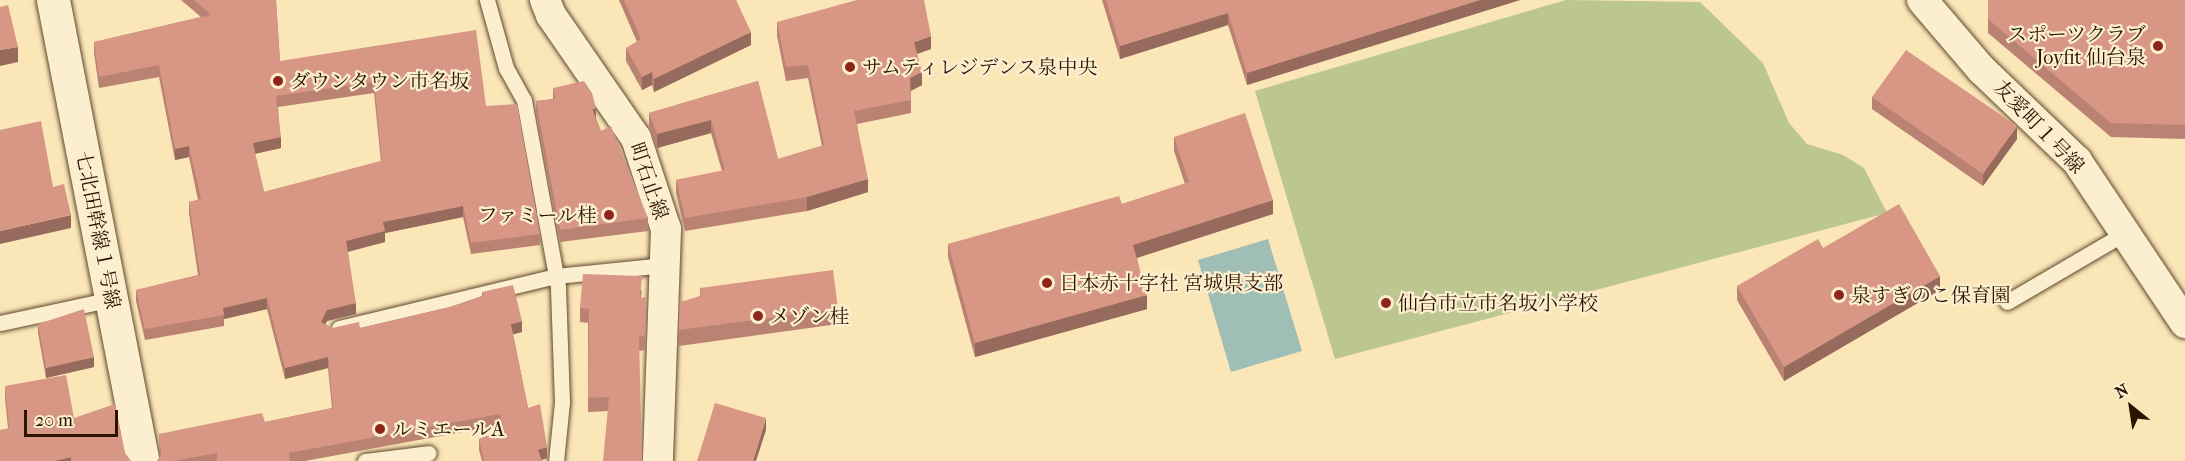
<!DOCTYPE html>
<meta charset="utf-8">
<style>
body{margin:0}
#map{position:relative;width:2185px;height:461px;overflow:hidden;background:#fae6b7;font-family:"IM FELL French Canon","Noto Serif JP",serif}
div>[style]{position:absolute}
.green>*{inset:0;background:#bbc690}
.water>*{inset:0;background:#9fbeb5}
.roads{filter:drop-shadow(0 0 2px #60492e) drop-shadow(0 0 2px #60492e)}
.service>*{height:15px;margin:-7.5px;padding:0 7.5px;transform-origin:7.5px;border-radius:7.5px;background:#fcefd0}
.minor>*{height:30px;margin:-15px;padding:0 15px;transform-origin:15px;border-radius:15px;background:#fcefd0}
.tertiary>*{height:33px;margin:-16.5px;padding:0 16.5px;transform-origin:16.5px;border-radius:16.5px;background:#fcefd0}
.wall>*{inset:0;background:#b98272}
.shaded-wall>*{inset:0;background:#966a5c}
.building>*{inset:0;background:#d79784}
.dots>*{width:16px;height:16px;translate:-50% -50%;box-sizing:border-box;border:3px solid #fcefd0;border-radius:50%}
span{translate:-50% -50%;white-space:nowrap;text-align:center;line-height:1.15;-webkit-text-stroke:4.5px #fcefd0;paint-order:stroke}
.poi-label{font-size:20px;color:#2c1500}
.right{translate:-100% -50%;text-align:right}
.left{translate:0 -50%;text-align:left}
.street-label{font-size:20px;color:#2c1500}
.north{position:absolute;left:2101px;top:377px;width:60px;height:60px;-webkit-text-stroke:4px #fcefd0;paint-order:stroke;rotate:330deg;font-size:16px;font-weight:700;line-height:24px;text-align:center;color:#2c1500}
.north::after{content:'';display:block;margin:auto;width:21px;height:27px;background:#2c1500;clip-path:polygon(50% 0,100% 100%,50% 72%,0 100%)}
.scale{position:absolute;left:24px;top:410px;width:94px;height:27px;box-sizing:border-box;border:3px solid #2c1500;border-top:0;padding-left:8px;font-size:18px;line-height:21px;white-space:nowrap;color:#2c1500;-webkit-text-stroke:4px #fcefd0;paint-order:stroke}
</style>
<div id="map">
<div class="green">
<i style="clip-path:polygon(1566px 0,1700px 2px,1763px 63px,1789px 123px,1807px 144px,1843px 155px,1864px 168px,1887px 213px,1335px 359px,1255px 91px)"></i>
</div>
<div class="water">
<i style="clip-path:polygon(1268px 239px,1302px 351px,1231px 372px,1198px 260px)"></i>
</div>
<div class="roads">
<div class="service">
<i style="left:487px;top:0;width:71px;rotate:74.4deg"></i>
<i style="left:506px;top:68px;width:37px;rotate:61deg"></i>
<i style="left:524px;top:100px;width:191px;rotate:79.7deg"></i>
<i style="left:558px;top:288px;width:114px;rotate:88deg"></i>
<i style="left:562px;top:402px;width:59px;rotate:95.8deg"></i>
<i style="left:2007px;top:302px;width:137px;rotate:-30.3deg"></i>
<i style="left:0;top:323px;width:115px;rotate:-12.1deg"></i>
<i style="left:339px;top:328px;width:223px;rotate:-13.5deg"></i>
<i style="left:556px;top:276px;width:109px;rotate:-5.8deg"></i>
<i style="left:365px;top:461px;width:64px;rotate:-7.1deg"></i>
</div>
<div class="minor">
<i style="left:545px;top:0;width:16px;rotate:68deg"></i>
<i style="left:551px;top:15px;width:150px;rotate:55.4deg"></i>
<i style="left:636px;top:138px;width:96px;rotate:71.8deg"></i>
<i style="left:666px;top:229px;width:232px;rotate:92deg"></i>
<i style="left:1922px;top:0;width:91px;rotate:49.5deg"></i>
<i style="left:1981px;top:69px;width:133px;rotate:43.8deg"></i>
<i style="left:2077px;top:161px;width:195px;rotate:56.3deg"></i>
</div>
<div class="tertiary">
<i style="left:53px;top:0;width:470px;rotate:79deg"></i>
</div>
</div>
<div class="wall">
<i style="clip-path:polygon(evenodd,181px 0,276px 0,280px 61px,486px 106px,540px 234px,540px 245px,471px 254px,463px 217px,385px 233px,385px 242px,348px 252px,356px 314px,327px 321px,325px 324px,332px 328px,360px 328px,450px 307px,482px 296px,482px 292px,522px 332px,513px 334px,528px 408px,547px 458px,542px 460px,542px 461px,482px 461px,479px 450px,479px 439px,501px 431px,500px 425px,305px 461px,157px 461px,160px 457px,159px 434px,265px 422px,332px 408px,328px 368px,285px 379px,267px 309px,224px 319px,224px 326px,145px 340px,136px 301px,136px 290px,198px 275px,189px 213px,189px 202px,198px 200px,189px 157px,175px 160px,159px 77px,99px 88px,94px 53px,94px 42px,201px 17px,181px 0,374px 93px,381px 161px,264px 192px,255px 154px,281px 148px,278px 107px,374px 93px)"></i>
<i style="clip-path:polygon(619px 0,736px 0,751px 45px,654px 92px,652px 85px,642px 90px,626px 61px,626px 48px,637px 42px)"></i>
<i style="clip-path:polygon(1102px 0,1520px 0,1247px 85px,1228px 25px,1120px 59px)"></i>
<i style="clip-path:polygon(1988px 0,2185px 0,2185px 139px,2111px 137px,1988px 33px)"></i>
<i style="clip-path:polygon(777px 22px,931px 49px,917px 54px,922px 85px,911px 91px,911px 113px,857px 124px,868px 192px,807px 211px,685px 231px,676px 193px,676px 180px,722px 171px,711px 133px,657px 148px,649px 126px,649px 113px,758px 81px,778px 159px,822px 146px,808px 78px,786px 81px,777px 36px)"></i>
<i style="clip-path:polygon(553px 88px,596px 118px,601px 131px,648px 218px,648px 231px,560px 242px,536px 113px,536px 101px,553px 99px)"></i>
<i style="clip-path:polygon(1872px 97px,2017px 139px,1983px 186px,1872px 109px)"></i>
<i style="clip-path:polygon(1174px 137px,1273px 214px,1137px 258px,1147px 309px,975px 357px,948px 257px,948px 244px,1122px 204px,1185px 184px,1174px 151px)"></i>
<i style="clip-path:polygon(1823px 248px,1940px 290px,1784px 381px,1737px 300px,1737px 286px)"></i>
<i style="clip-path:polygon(700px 288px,838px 309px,838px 324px,679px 346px,679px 330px,682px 302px,700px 296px)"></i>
<i style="clip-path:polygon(642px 290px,641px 298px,646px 311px,645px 350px,639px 351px,608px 411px,588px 412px,588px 323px,580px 322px,580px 308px)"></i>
<i style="clip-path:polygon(38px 324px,94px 367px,46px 378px,38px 333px)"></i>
<i style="clip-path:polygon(5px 386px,74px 418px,125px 453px,8px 428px,5px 398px)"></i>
</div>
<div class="shaded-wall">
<i style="clip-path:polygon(1480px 0,1520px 0,1247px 85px,1247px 73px)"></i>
<i style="clip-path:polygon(1228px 13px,1228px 25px,1120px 59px,1120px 46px)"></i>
<i style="clip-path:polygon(751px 32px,751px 45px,654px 92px,654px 79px)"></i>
<i style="clip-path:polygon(931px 36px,931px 49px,914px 55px,914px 42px)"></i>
<i style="clip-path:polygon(18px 47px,18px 62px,0 66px,0 50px)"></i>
<i style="clip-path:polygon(652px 72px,652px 85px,642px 90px,642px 77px)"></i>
<i style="clip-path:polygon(922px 72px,922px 85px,910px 91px,910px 78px)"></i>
<i style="clip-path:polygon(596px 108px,596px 120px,592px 109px)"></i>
<i style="clip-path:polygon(711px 120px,711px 133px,657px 148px,657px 134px)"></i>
<i style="clip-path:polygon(2017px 126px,2017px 139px,1983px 186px,1983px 174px)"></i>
<i style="clip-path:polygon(281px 137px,281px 148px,253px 154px,253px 143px)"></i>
<i style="clip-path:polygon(189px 146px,189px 157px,175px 160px,175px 149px)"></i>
<i style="clip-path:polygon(868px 179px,868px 192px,807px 211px,807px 197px)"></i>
<i style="clip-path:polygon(1273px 200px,1273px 214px,1133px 259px,1133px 245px)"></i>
<i style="clip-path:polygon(463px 206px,463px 217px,385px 233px,385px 242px,346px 252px,346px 241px,383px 222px)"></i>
<i style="clip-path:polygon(71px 215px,71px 228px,0 244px,0 231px)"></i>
<i style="clip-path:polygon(1940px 276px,1940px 290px,1784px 381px,1784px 367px)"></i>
<i style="clip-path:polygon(1147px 295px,1147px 309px,975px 357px,975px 343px)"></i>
<i style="clip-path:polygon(267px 298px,267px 309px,224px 319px,223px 308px)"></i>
<i style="clip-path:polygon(356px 303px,356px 314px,327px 321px,321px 333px,321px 322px,327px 310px)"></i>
<i style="clip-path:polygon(522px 321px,522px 332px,511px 335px,511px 324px)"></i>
<i style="clip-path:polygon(94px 357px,94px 367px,46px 378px,46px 368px)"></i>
<i style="clip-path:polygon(328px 357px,328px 368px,285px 379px,285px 368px)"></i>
<i style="clip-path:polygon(766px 418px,766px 430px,756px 461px,753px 461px)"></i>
<i style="clip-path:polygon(547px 447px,547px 458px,538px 461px,538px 450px)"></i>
<i style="clip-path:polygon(71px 457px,71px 461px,53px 461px)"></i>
</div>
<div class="building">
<i style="clip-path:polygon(evenodd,194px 0,276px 0,280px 61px,476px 30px,486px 106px,517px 104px,540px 234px,471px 243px,463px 206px,383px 222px,385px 231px,346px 241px,356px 303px,327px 310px,321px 322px,332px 328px,359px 322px,360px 328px,450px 307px,483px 296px,482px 292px,513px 285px,522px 321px,511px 324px,528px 408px,540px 404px,547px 447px,538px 450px,542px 461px,484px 461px,479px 439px,504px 430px,500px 414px,289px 453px,290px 461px,217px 461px,217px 453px,173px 461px,157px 461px,161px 455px,159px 434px,262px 413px,265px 422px,333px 408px,328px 357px,285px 368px,267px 298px,223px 308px,224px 315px,145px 329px,136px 290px,200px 275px,189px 202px,201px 199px,189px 146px,175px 149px,159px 65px,99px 77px,94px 42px,211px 15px,194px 0,374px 82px,382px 161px,264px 192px,253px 143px,281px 137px,276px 96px,374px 82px)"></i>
<i style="clip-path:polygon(624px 0,736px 0,751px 32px,654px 79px,652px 72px,642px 77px,626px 48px,641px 39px)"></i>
<i style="clip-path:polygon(857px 0,924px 0,931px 36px,914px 42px,922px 72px,910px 78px,911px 100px,854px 111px,868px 179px,807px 197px,685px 218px,676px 180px,725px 170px,711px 120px,657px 134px,649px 113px,758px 81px,778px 159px,824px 145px,808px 65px,786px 67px,777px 22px)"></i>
<i style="clip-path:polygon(1106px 0,1480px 0,1247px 73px,1228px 13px,1120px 46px)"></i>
<i style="clip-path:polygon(1988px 0,2185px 0,2185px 125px,2111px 123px,1988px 19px)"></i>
<i style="clip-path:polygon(8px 5px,18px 47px,0 50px,0 7px)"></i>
<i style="clip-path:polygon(1906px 50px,2017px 126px,1983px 174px,1872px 97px)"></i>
<i style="clip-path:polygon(584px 81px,592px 93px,596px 108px,592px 109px,601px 131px,611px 126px,648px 218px,560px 230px,536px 101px,555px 99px,553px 88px)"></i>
<i style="clip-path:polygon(1245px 113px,1273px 200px,1133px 245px,1147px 295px,975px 343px,948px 244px,1119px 196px,1122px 204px,1189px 182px,1174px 137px)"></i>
<i style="clip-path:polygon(41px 121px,53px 187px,64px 184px,71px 215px,0 231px,0 130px)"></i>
<i style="clip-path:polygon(1899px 204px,1940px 276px,1784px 367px,1737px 286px,1818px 239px,1823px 248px)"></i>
<i style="clip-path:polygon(833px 270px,838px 309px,679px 330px,680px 297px,682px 302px,701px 296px,700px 288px)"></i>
<i style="clip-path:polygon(583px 274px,642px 276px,640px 298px,646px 297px,645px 336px,639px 337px,642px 461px,603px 461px,609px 397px,588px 398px,589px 309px,580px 308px)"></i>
<i style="clip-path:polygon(84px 309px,94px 357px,46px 368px,38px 324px)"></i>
<i style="clip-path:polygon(66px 375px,74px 418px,115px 404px,125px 453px,131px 461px,71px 461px,71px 457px,53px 461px,0 461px,0 430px,9px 428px,5px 386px)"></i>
<i style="clip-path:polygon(715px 403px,766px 418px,753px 461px,697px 461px)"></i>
</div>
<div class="dots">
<i style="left:2158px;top:46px;background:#8f2418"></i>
<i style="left:850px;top:67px;background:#8f2418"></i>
<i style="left:278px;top:81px;background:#8f2418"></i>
<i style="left:609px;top:215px;background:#8f2418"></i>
<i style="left:1047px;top:283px;background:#8f2418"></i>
<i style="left:1839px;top:295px;background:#8f2418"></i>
<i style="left:1386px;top:303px;background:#8f2418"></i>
<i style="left:758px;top:316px;background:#8f2418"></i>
<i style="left:380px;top:429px;background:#8f2418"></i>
</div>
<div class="poi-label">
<span class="right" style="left:2146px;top:46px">スポーツクラブ<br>Joyfit 仙台泉</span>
<span class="left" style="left:862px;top:67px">サムティレジデンス泉中央</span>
<span class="left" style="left:290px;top:81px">ダウンタウン市名坂</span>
<span class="right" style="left:597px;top:215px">ファミール桂</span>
<span class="left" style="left:1059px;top:283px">日本赤十字社 宮城県支部</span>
<span class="left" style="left:1851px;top:295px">泉すぎのこ保育園</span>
<span class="left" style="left:1398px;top:303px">仙台市立市名坂小学校</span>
<span class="left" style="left:770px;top:316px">メゾン桂</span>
<span class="left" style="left:392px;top:429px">ルミエールA</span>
</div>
<div class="street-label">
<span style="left:2039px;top:127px;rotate:46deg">友愛町１号線</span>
<span style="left:649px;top:181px;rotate:71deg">町石止線</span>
<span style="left:98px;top:230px;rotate:79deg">七北田幹線１号線</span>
</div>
<div class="north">N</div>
<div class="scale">20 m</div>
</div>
